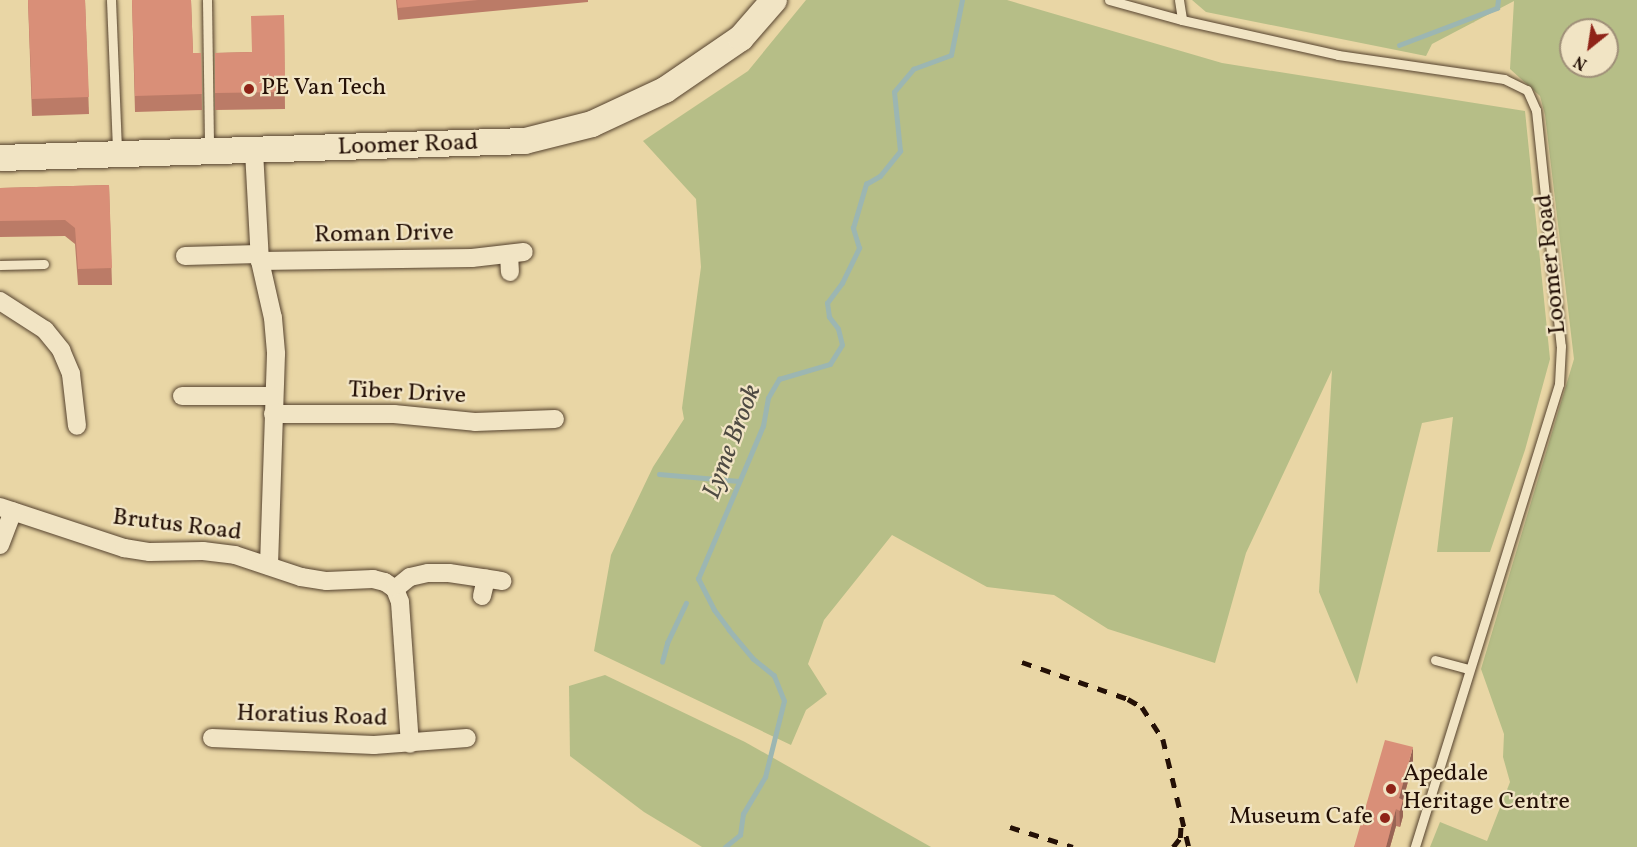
<!DOCTYPE html>
<style>
body{margin:0}
#map{position:relative;width:1637px;height:847px;overflow:hidden;background:#e9d6a5;font-family:Vollkorn,serif}
div>[style]{position:absolute}
.green>*{inset:0;background:#b6be87}
.stream>*{height:4.5px;margin:-2.25px;padding:0 2.25px;transform-origin:2.25px;border-radius:2.25px;background:#9cb6b2}
.roads{filter:drop-shadow(0 0 2px #55422e) drop-shadow(0 0 2px #55422e)}
.lane>*{height:9px;margin:-4.5px;padding:0 4.5px;transform-origin:4.5px;border-radius:4.5px;background:#f1e4c4}
.street>*{height:18px;margin:-9px;padding:0 9px;transform-origin:9px;border-radius:9px;background:#f1e4c4}
.secondary>*{height:26px;margin:-13px;padding:0 13px;transform-origin:13px;border-radius:13px;background:#f1e4c4}
.rail>*{height:4.5px;margin-top:-2.25px;transform-origin:0;background:repeating-linear-gradient(90deg,#241006 0 10px,transparent 0 20px)}
.wall>*{inset:0;background:#bb7b67}
.shaded-wall>*{inset:0;background:#986454}
.building>*{inset:0;background:#d98f78}
.dots>*{width:16px;height:16px;translate:-50% -50%;box-sizing:border-box;border:3px solid #f1e4c4;border-radius:50%}
span{translate:-50% -50%;white-space:nowrap;text-align:center;line-height:1.15;-webkit-text-stroke:4.5px #f1e4c4;paint-order:stroke}
.poi-label{font-size:24px;color:#241006}
.left{translate:0 -50%;text-align:left}
.right{translate:-100% -50%;text-align:right}
.street-label{font-size:24px;color:#241006}
.water-label{font-size:26px;color:#4e4a42;font-style:italic}
.north{position:absolute;left:1559px;top:18px;width:60px;height:60px;box-sizing:border-box;background:#f1e4c4;border:2px solid #9f8f78;border-radius:50%;rotate:210deg;font-size:16px;font-weight:700;line-height:24px;text-align:center;color:#241006}
.north::after{content:'';display:block;margin:auto;width:21px;height:27px;background:#8f2418;clip-path:polygon(50% 0,100% 100%,50% 72%,0 100%)}
</style>
<div id="map">
<div class="green">
<i style="clip-path:polygon(806px 0,1007px 0,1222px 63px,1525px 111px,1550px 359px,1525px 450px,1490px 552px,1437px 552px,1453px 417px,1422px 423px,1357px 684px,1319px 592px,1332px 370px,1246px 553px,1215px 663px,1108px 629px,1054px 595px,987px 587px,892px 535px,824px 620px,808px 664px,827px 694px,806px 710px,791px 745px,594px 651px,611px 555px,653px 467px,684px 419px,682px 408px,701px 267px,696px 199px,643px 141px,748px 71px)"></i>
<i style="clip-path:polygon(evenodd,1192px 0,1637px 0,1637px 847px,1430px 847px,1440px 822px,1487px 841px,1510px 782px,1503px 757px,1504px 734px,1481px 669px,1574px 359px,1545px 115px,1540px 96px,1510px 69px,1514px 1px,1432px 44px,1426px 56px,1206px 12px,1192px 0,1571px 30px,1607px 30px,1607px 66px,1571px 66px,1571px 30px)"></i>
<i style="clip-path:polygon(605px 675px,745px 742px,931px 847px,702px 847px,644px 812px,570px 756px,569px 686px)"></i>
</div>
<div class="stream">
<i style="left:1399px;top:45px;width:105px;rotate:-20.7deg"></i>
<i style="left:1497px;top:8px;width:8px;rotate:-83deg"></i>
<i style="left:659px;top:474px;width:80px;rotate:5deg"></i>
<i style="left:662px;top:662px;width:20px;rotate:-75deg"></i>
<i style="left:667px;top:643px;width:44px;rotate:-64.6deg"></i>
<i style="left:725px;top:847px;width:19px;rotate:-39deg"></i>
<i style="left:740px;top:835px;width:21px;rotate:-82deg"></i>
<i style="left:743px;top:814px;width:43px;rotate:-59.3deg"></i>
<i style="left:765px;top:777px;width:78px;rotate:-76deg"></i>
<i style="left:784px;top:701px;width:27px;rotate:-112deg"></i>
<i style="left:774px;top:676px;width:27px;rotate:-141deg"></i>
<i style="left:753px;top:659px;width:38px;rotate:-130deg"></i>
<i style="left:729px;top:630px;width:25px;rotate:-127deg"></i>
<i style="left:714px;top:610px;width:35px;rotate:-117deg"></i>
<i style="left:698px;top:579px;width:166px;rotate:-67deg"></i>
<i style="left:763px;top:426px;width:28px;rotate:-80deg"></i>
<i style="left:768px;top:398px;width:22px;rotate:-60deg"></i>
<i style="left:779px;top:379px;width:53px;rotate:-16.4deg"></i>
<i style="left:830px;top:364px;width:22px;rotate:-58deg"></i>
<i style="left:842px;top:345px;width:16px;rotate:-104deg"></i>
<i style="left:838px;top:329px;width:15px;rotate:-127deg"></i>
<i style="left:829px;top:317px;width:14px;rotate:-98deg"></i>
<i style="left:827px;top:303px;width:25px;rotate:-53deg"></i>
<i style="left:842px;top:283px;width:39px;rotate:-64deg"></i>
<i style="left:859px;top:248px;width:21px;rotate:-107deg"></i>
<i style="left:853px;top:228px;width:46px;rotate:-73.5deg"></i>
<i style="left:866px;top:184px;width:16px;rotate:-30deg"></i>
<i style="left:880px;top:176px;width:32px;rotate:-51deg"></i>
<i style="left:900px;top:151px;width:59px;rotate:-95.8deg"></i>
<i style="left:894px;top:92px;width:30px;rotate:-50deg"></i>
<i style="left:913px;top:69px;width:40px;rotate:-20.2deg"></i>
<i style="left:951px;top:55px;width:56px;rotate:-78.7deg"></i>
</div>
<div class="roads">
<div class="lane">
<i style="left:111px;top:0;width:151px;rotate:87.7deg"></i>
<i style="left:207px;top:0;width:148px;rotate:89.2deg"></i>
<i style="left:1109px;top:0;width:76px;rotate:15.3deg"></i>
<i style="left:1182px;top:20px;width:160px;rotate:12.6deg"></i>
<i style="left:1338px;top:55px;width:168px;rotate:8.2deg"></i>
<i style="left:1504px;top:79px;width:25px;rotate:26deg"></i>
<i style="left:1527px;top:90px;width:22px;rotate:66deg"></i>
<i style="left:1536px;top:110px;width:237px;rotate:84deg"></i>
<i style="left:1561px;top:346px;width:38px;rotate:93deg"></i>
<i style="left:1559px;top:384px;width:485px;rotate:107.3deg"></i>
<i style="left:1179px;top:0;width:20px;rotate:81deg"></i>
<i style="left:0;top:265px;width:44px;rotate:-1.3deg"></i>
<i style="left:1435px;top:660px;width:35px;rotate:15deg"></i>
</div>
<div class="street">
<i style="left:254px;top:151px;width:110px;rotate:86.9deg"></i>
<i style="left:260px;top:261px;width:58px;rotate:77.2deg"></i>
<i style="left:273px;top:318px;width:36px;rotate:85deg"></i>
<i style="left:276px;top:354px;width:212px;rotate:91.9deg"></i>
<i style="left:509px;top:254px;width:18px;rotate:87deg"></i>
<i style="left:185px;top:256px;width:74px;rotate:-1.5deg"></i>
<i style="left:260px;top:261px;width:212px;rotate:-0.8deg"></i>
<i style="left:472px;top:258px;width:52px;rotate:-6.6deg"></i>
<i style="left:0;top:301px;width:54px;rotate:32.8deg"></i>
<i style="left:45px;top:330px;width:26px;rotate:51deg"></i>
<i style="left:61px;top:350px;width:26px;rotate:67deg"></i>
<i style="left:71px;top:374px;width:52px;rotate:83.4deg"></i>
<i style="left:182px;top:396px;width:92px"></i>
<i style="left:273px;top:414px;width:121px"></i>
<i style="left:394px;top:414px;width:81px;rotate:5.6deg"></i>
<i style="left:475px;top:422px;width:80px;rotate:-2.1deg"></i>
<i style="left:0;top:507px;width:131px;rotate:18.3deg"></i>
<i style="left:124px;top:548px;width:26px;rotate:9deg"></i>
<i style="left:150px;top:552px;width:53px;rotate:-1.1deg"></i>
<i style="left:203px;top:551px;width:32px;rotate:7deg"></i>
<i style="left:235px;top:555px;width:70px;rotate:18.4deg"></i>
<i style="left:301px;top:577px;width:26px;rotate:9deg"></i>
<i style="left:327px;top:581px;width:46px;rotate:-2.5deg"></i>
<i style="left:373px;top:579px;width:12px;rotate:14deg"></i>
<i style="left:385px;top:582px;width:12px;rotate:35deg"></i>
<i style="left:395px;top:589px;width:19px;rotate:-39deg"></i>
<i style="left:410px;top:577px;width:18px;rotate:-13deg"></i>
<i style="left:428px;top:573px;width:21px"></i>
<i style="left:449px;top:573px;width:54px;rotate:8.6deg"></i>
<i style="left:0;top:545px;width:36px;rotate:-69deg"></i>
<i style="left:395px;top:589px;width:14px;rotate:69deg"></i>
<i style="left:400px;top:602px;width:142px;rotate:86deg"></i>
<i style="left:482px;top:596px;width:18px;rotate:-77deg"></i>
<i style="left:212px;top:738px;width:162px;rotate:2.5deg"></i>
<i style="left:374px;top:745px;width:93px;rotate:-4.3deg"></i>
</div>
<div class="secondary">
<i style="left:0;top:158px;width:525px;rotate:-1.85deg"></i>
<i style="left:525px;top:141px;width:69px;rotate:-14.2deg"></i>
<i style="left:592px;top:124px;width:81px;rotate:-25deg"></i>
<i style="left:665px;top:90px;width:92px;rotate:-34.4deg"></i>
<i style="left:741px;top:38px;width:50px;rotate:-49deg"></i>
</div>
</div>
<div class="rail">
<i style="left:1022px;top:662px;width:112px;rotate:19.2deg"></i>
<i style="left:1128px;top:699px;width:16px;rotate:30deg"></i>
<i style="left:1142px;top:707px;width:38px;rotate:57deg"></i>
<i style="left:1163px;top:739px;width:111px;rotate:76.5deg"></i>
<i style="left:1010px;top:827px;width:66px;rotate:17.6deg"></i>
<i style="left:1173px;top:847px;width:11px;rotate:-52deg"></i>
<i style="left:1180px;top:838px;width:13px;rotate:-86deg"></i>
</div>
<div class="wall">
<i style="clip-path:polygon(28px 0,85px 0,89px 114px,32px 116px)"></i>
<i style="clip-path:polygon(132px 0,191px 0,193px 53px,201px 53px,202px 110px,135px 112px)"></i>
<i style="clip-path:polygon(396px 0,588px 0,588px 2px,398px 20px)"></i>
<i style="clip-path:polygon(284px 15px,285px 109px,215px 110px,215px 53px,252px 52px)"></i>
<i style="clip-path:polygon(109px 185px,112px 285px,78px 285px,75px 244px,65px 236px,0 237px,0 188px)"></i>
<i style="clip-path:polygon(1413px 763px,1403px 800px,1403px 816px,1400px 827px,1396px 826px,1390px 847px,1354px 847px)"></i>
</div>
<div class="shaded-wall">
<i style="clip-path:polygon(1413px 747px,1413px 763px,1403px 800px,1403px 816px,1400px 827px,1399px 798px)"></i>
<i style="clip-path:polygon(1396px 809px,1396px 826px,1390px 847px,1386px 847px)"></i>
</div>
<div class="building">
<i style="clip-path:polygon(28px 0,85px 0,89px 97px,32px 99px)"></i>
<i style="clip-path:polygon(132px 0,191px 0,193px 53px,201px 53px,202px 94px,135px 96px)"></i>
<i style="clip-path:polygon(397px 0,478px 0,398px 8px)"></i>
<i style="clip-path:polygon(284px 15px,285px 92px,215px 93px,215px 53px,252px 52px,251px 16px)"></i>
<i style="clip-path:polygon(109px 185px,112px 268px,78px 269px,75px 228px,65px 220px,0 221px,0 188px)"></i>
<i style="clip-path:polygon(1385px 740px,1413px 747px,1399px 798px,1403px 800px,1400px 811px,1396px 809px,1386px 847px,1354px 847px)"></i>
</div>
<div class="dots">
<i style="left:249px;top:89px;background:#8f2418"></i>
<i style="left:1391px;top:789px;background:#8f2418"></i>
<i style="left:1385px;top:818px;background:#8f2418"></i>
</div>
<div class="poi-label">
<span class="left" style="left:261px;top:89px">PE Van Tech</span>
<span class="left" style="left:1403px;top:789px">Apedale<br>Heritage Centre</span>
<span class="right" style="left:1373px;top:818px">Museum Cafe</span>
</div>
<div class="street-label">
<span style="left:408px;top:146px;rotate:-2deg">Loomer Road</span>
<span style="left:384px;top:235px;rotate:-1deg">Roman Drive</span>
<span style="left:1552px;top:264px;rotate:-96deg">Loomer Road</span>
<span style="left:407px;top:394px;rotate:3deg">Tiber Drive</span>
<span style="left:177px;top:526px;rotate:7deg">Brutus Road</span>
<span style="left:312px;top:717px;rotate:2deg">Horatius Road</span>
</div>
<div class="water-label">
<span style="left:733px;top:442px;rotate:-69deg">Lyme Brook</span>
</div>
<div class="north">N</div>
</div>
